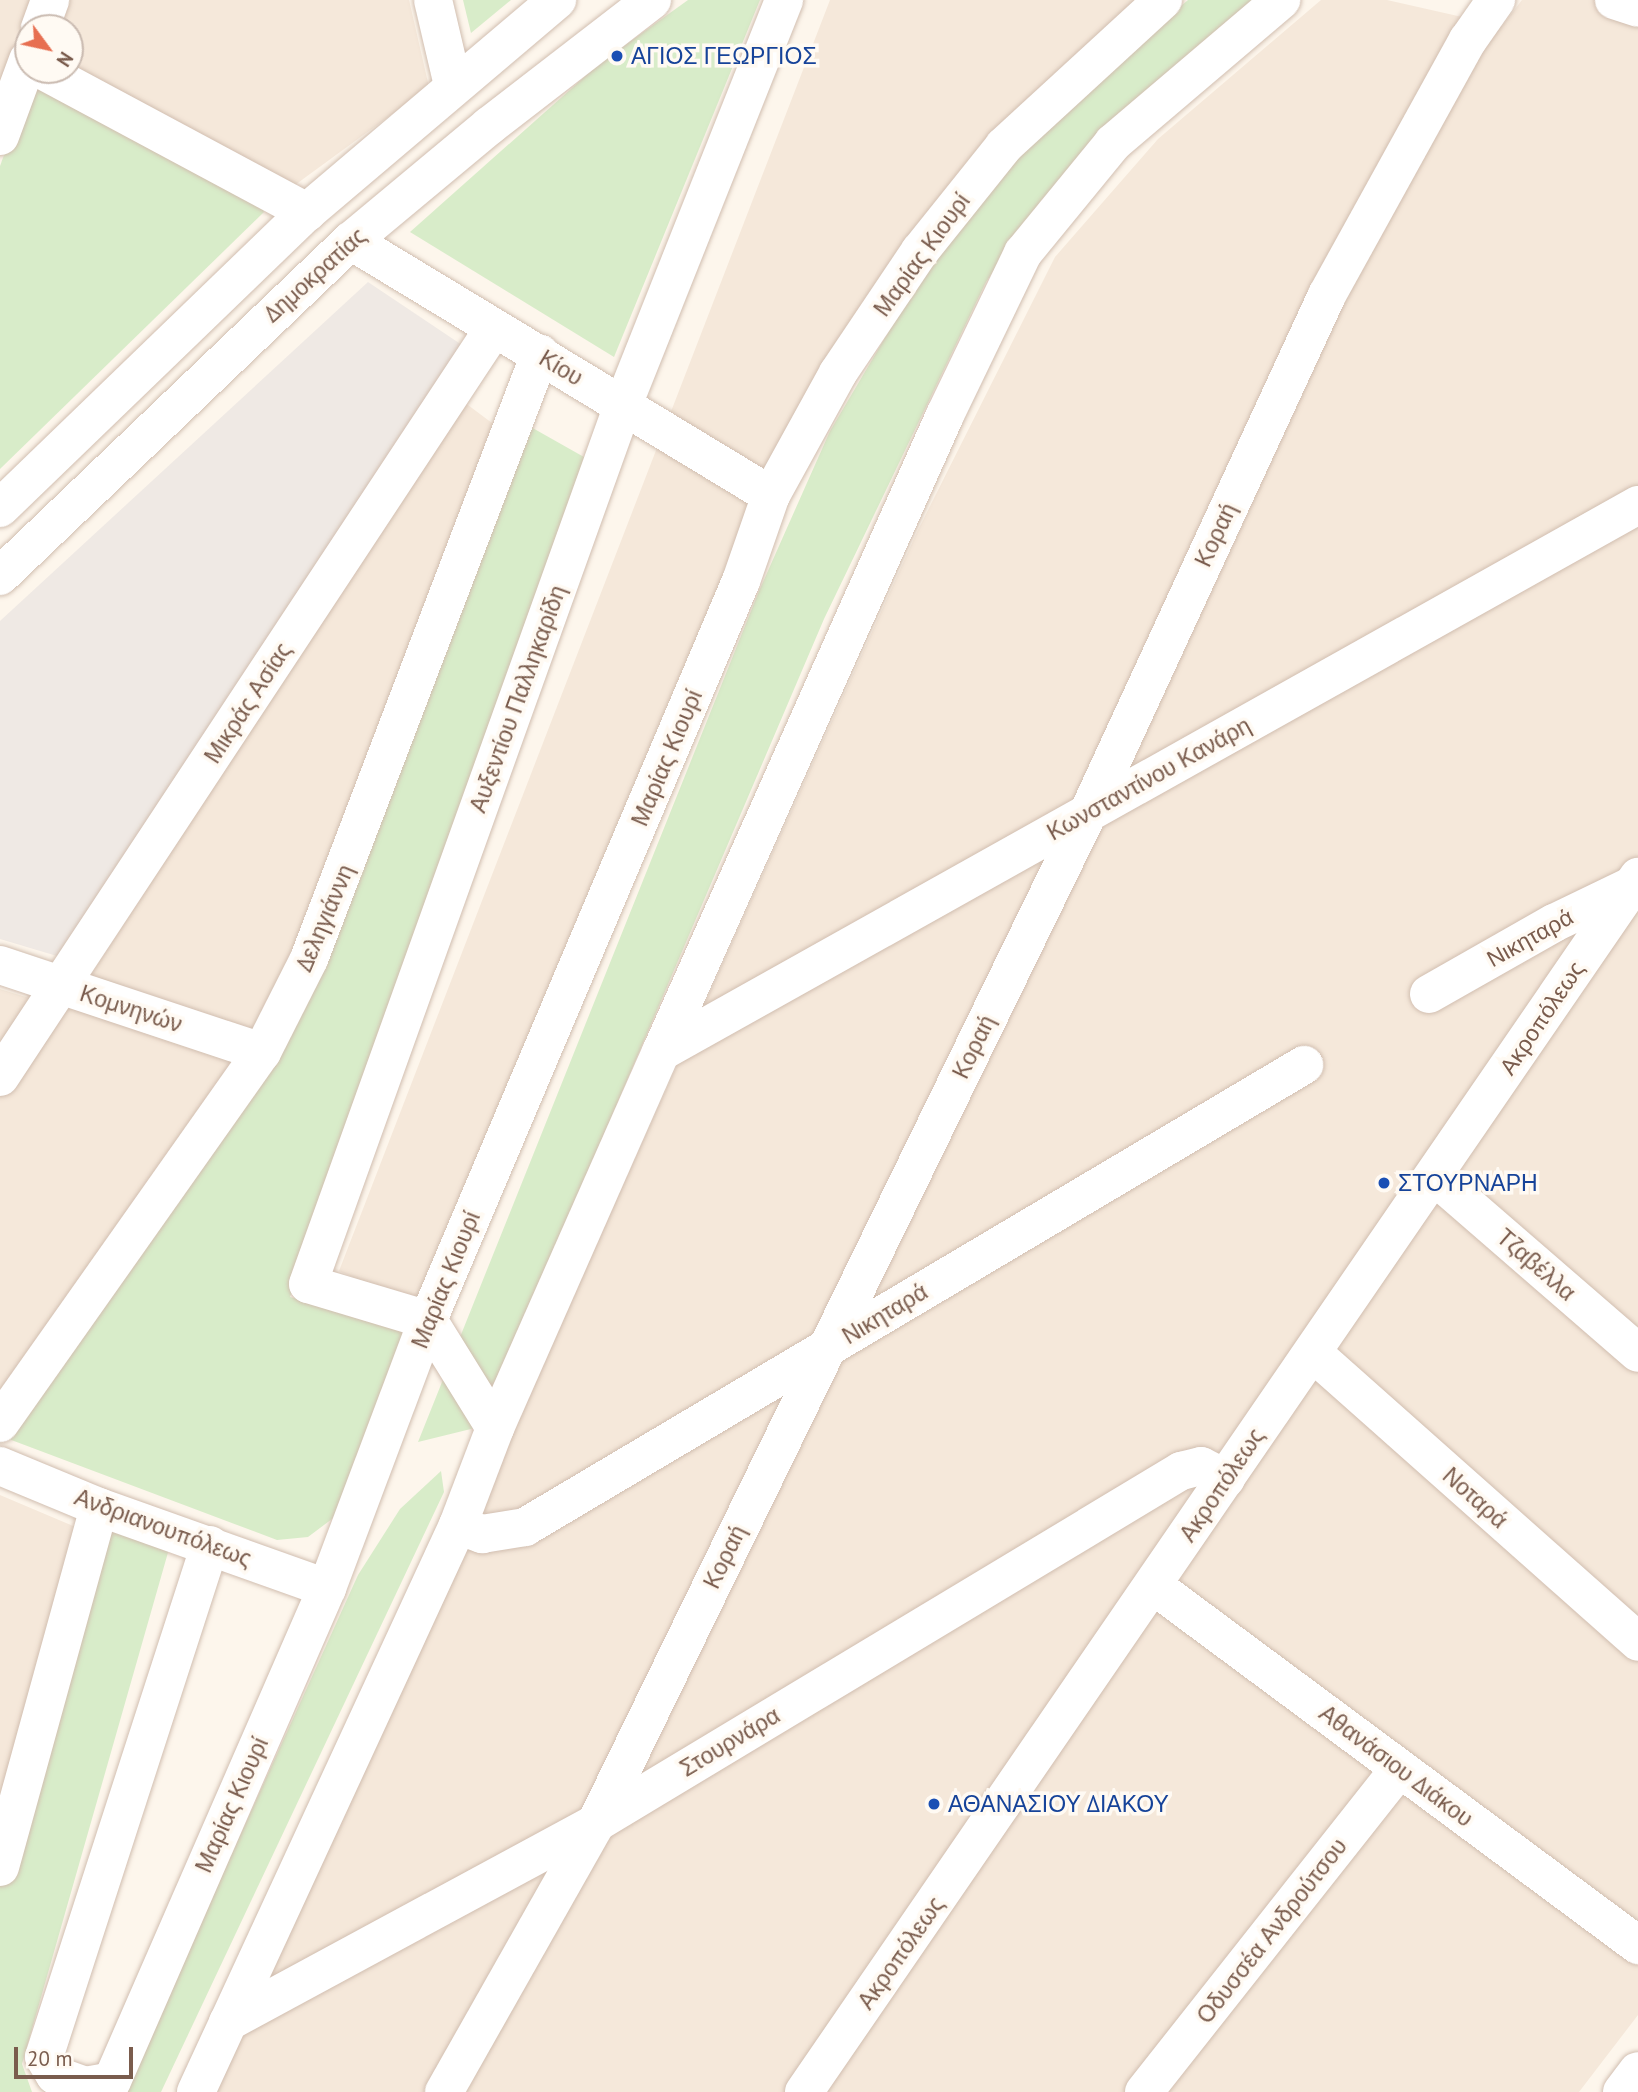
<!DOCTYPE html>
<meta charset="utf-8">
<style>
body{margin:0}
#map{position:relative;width:1638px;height:2092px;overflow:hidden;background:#fdf6ec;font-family:"PT Sans",sans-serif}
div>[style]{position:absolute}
.residential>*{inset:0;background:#f5e8da}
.industrial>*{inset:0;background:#efe9e4}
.green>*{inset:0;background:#d8ecc9}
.roads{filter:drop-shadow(0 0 2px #d1beb0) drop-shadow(0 0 2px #d1beb0)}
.street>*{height:38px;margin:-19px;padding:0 19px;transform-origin:19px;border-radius:19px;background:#fff}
.secondary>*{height:38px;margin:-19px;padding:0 19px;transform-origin:19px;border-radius:19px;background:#fff}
.dots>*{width:19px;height:19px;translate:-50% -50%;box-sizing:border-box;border:4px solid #fffaf3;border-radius:50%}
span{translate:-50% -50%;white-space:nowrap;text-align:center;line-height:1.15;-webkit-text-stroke:7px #fffaf3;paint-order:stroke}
.transit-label{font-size:23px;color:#164399}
.left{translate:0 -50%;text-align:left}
.street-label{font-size:23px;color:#7a5c4d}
.north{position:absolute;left:14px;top:14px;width:70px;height:70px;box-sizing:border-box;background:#fffaf3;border:2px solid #cabbb1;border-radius:50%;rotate:123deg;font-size:19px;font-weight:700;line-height:28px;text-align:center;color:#7a5c4d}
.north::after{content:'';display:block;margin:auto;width:24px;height:32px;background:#e76f51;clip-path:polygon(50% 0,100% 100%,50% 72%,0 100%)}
.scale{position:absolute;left:14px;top:2047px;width:119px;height:32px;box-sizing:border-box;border:4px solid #7a5c4d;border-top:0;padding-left:9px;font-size:21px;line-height:24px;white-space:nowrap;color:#7a5c4d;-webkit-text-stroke:5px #fffaf3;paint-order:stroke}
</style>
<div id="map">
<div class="residential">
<i style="clip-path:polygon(0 0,409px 0,429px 87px,284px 193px,70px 70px,70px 28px,28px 28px,28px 70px,0 139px)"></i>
<i style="clip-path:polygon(830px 0,1154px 0,860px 334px,434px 1312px,339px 1271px)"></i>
<i style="clip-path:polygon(1321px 0,1387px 0,1502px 26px,1522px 0,1638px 0,1638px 2015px,1579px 2092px,215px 2092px,917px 532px,1055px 257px,1158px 139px)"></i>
<i style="clip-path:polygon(464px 402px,508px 435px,271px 1007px,0 1393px,0 989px,68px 1010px)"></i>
<i style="clip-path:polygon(0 1495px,85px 1531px,0 1840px)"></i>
</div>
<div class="industrial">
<i style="clip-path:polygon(368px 282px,465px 347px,57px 956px,0 939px,0 621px)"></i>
</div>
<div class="green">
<i style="clip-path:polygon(463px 0,511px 0,471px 33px)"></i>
<i style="clip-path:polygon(688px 0,760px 0,614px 357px,410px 232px,599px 64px)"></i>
<i style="clip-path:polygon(1188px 0,1260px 0,1042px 199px,986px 282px,824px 619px,479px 1427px,418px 1442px,759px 591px,830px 431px,915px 287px,992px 184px,1098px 76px)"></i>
<i style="clip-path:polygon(34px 73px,254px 191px,264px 212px,0 469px,0 166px)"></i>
<i style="clip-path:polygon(522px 422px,591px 461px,290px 1297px,408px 1326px,340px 1513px,308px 1537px,277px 1540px,6px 1438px,275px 1060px)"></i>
<i style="clip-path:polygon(441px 1471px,444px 1492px,161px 2092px,124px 2092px,358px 1575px,400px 1509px)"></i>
<i style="clip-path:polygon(102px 1523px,169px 1549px,22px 2064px,32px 2092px,0 2092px,0 1875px)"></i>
</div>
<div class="roads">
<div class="street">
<i style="left:433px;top:0;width:87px;rotate:76.8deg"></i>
<i style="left:1614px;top:0;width:25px;rotate:18deg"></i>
<i style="left:40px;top:28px;width:30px;rotate:-70deg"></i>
<i style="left:42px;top:70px;width:301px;rotate:28.2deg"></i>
<i style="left:0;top:136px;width:81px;rotate:-69.8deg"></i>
<i style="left:351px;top:241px;width:491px;rotate:31.2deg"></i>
<i style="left:0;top:965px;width:276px;rotate:18.4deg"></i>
<i style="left:1429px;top:994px;width:144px;rotate:-29.6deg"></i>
<i style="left:1554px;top:923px;width:88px;rotate:-25.7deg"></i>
<i style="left:1633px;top:885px;width:6px;rotate:31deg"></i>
<i style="left:661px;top:1052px;width:1120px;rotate:-29.24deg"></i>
<i style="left:0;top:1077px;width:897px;rotate:-56.59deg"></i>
<i style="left:1434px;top:1176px;width:270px;rotate:40.9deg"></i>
<i style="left:1313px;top:1353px;width:435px;rotate:41.6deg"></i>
<i style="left:0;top:1423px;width:454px;rotate:-54.8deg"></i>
<i style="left:262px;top:1052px;width:104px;rotate:-63.2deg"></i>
<i style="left:309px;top:959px;width:648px;rotate:-69.1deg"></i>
<i style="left:495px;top:1428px;width:127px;rotate:-121.8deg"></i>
<i style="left:428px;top:1320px;width:125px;rotate:-163.3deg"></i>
<i style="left:308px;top:1284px;width:934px;rotate:-70.28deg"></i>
<i style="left:623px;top:405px;width:436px;rotate:-68.3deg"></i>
<i style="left:0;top:1466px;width:107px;rotate:22.5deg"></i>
<i style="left:99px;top:1507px;width:242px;rotate:19.6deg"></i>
<i style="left:458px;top:1525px;width:26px;rotate:21deg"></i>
<i style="left:482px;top:1534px;width:44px;rotate:-9.2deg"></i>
<i style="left:525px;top:1527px;width:906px;rotate:-30.67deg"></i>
<i style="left:210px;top:1545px;width:538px;rotate:107.96deg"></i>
<i style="left:44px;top:2057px;width:21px;rotate:59deg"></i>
<i style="left:55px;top:2075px;width:32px;rotate:20deg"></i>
<i style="left:85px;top:2086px;width:27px;rotate:-10deg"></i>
<i style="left:112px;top:2081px;width:538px;rotate:-66.44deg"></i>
<i style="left:327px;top:1588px;width:286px;rotate:-69.4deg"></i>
<i style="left:428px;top:1320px;width:803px;rotate:-67.05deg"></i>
<i style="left:741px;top:581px;width:91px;rotate:-70.8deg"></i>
<i style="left:771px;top:495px;width:139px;rotate:-61.2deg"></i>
<i style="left:838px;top:373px;width:147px;rotate:-56.1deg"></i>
<i style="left:920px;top:251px;width:134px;rotate:-51.3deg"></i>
<i style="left:1004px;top:146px;width:216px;rotate:-42.6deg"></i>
<i style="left:1154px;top:1586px;width:603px;rotate:36.57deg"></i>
<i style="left:0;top:1867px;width:373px;rotate:-74.6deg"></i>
<i style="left:228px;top:2022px;width:418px;rotate:-28.4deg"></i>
<i style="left:596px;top:1823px;width:683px;rotate:-31.04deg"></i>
<i style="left:1181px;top:1471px;width:21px;rotate:-14deg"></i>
<i style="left:1201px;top:1466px;width:28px;rotate:27deg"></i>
<i style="left:196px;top:2092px;width:625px;rotate:-65.2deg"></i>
<i style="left:458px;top:1525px;width:104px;rotate:-69.1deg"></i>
<i style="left:495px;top:1428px;width:411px;rotate:-66.2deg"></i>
<i style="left:661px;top:1052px;width:697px;rotate:-65.97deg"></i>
<i style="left:945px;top:415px;width:180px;rotate:-64.3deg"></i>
<i style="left:1023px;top:253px;width:142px;rotate:-50.7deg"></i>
<i style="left:1113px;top:143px;width:221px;rotate:-40.4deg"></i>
<i style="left:444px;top:2092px;width:309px;rotate:-60.5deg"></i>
<i style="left:596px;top:1823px;width:1123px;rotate:-64.03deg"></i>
<i style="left:1088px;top:813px;width:570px;rotate:-65.23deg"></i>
<i style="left:1327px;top:295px;width:291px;rotate:-61.1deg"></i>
<i style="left:1468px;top:40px;width:49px;rotate:-55deg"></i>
<i style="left:1144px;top:2092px;width:412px;rotate:-51.7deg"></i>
</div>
<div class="secondary">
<i style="left:0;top:508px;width:426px;rotate:-44deg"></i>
<i style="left:307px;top:212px;width:328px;rotate:-40.3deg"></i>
<i style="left:0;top:576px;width:485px;rotate:-43.7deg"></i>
<i style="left:351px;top:241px;width:180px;rotate:-39.8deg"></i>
<i style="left:489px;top:126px;width:206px;rotate:-37.7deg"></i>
<i style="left:804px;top:2092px;width:1474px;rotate:-55.53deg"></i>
<i style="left:1622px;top:2092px;width:26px;rotate:-53deg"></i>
</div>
</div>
<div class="dots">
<i style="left:617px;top:56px;background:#1a4fb4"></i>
<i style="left:1384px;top:1183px;background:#1a4fb4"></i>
<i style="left:934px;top:1804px;background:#1a4fb4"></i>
</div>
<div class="transit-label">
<span class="left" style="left:631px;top:56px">ΑΓΙΟΣ ΓΕΩΡΓΙΟΣ</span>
<span class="left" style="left:1398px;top:1183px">ΣΤΟΥΡΝΑΡΗ</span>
<span class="left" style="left:948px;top:1804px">ΑΘΑΝΑΣΙΟΥ ΔΙΑΚΟΥ</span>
</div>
<div class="street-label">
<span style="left:922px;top:255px;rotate:-54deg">Μαρίας Κιουρί</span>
<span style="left:315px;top:275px;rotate:-42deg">Δημοκρατίας</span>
<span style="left:561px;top:368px;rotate:31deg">Κίου</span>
<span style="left:1216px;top:535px;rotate:-65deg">Κοραή</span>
<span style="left:518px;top:699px;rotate:-70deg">Αυξεντίου Παλληκαρίδη</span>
<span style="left:248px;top:703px;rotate:-57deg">Μικράς Ασίας</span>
<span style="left:667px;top:758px;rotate:-67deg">Μαρίας Κιουρί</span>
<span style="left:1149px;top:779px;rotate:-29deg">Κωνσταντίνου Κανάρη</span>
<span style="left:325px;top:918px;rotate:-67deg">Δεληγιάννη</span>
<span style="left:1530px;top:938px;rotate:-29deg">Νικηταρά</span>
<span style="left:131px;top:1009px;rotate:18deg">Κομνηνών</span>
<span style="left:1542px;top:1018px;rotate:-56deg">Ακροπόλεως</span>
<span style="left:974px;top:1047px;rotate:-64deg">Κοραή</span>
<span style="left:1536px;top:1265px;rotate:41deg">Τζαβέλλα</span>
<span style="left:446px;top:1280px;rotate:-68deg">Μαρίας Κιουρί</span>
<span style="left:885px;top:1314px;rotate:-31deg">Νικηταρά</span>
<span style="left:1222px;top:1485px;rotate:-56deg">Ακροπόλεως</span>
<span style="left:1475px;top:1498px;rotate:42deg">Νοταρά</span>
<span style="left:163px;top:1528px;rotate:20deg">Ανδριανουπόλεως</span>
<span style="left:725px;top:1557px;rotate:-64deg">Κοραή</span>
<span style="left:730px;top:1742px;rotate:-31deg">Στουρνάρα</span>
<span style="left:1396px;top:1766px;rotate:37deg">Αθανάσιου Διάκου</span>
<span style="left:232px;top:1805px;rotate:-66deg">Μαρίας Κιουρί</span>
<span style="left:1272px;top:1931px;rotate:-52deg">Οδυσσέα Ανδρούτσου</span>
<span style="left:901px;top:1953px;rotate:-55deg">Ακροπόλεως</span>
</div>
<div class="north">N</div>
<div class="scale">20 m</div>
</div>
